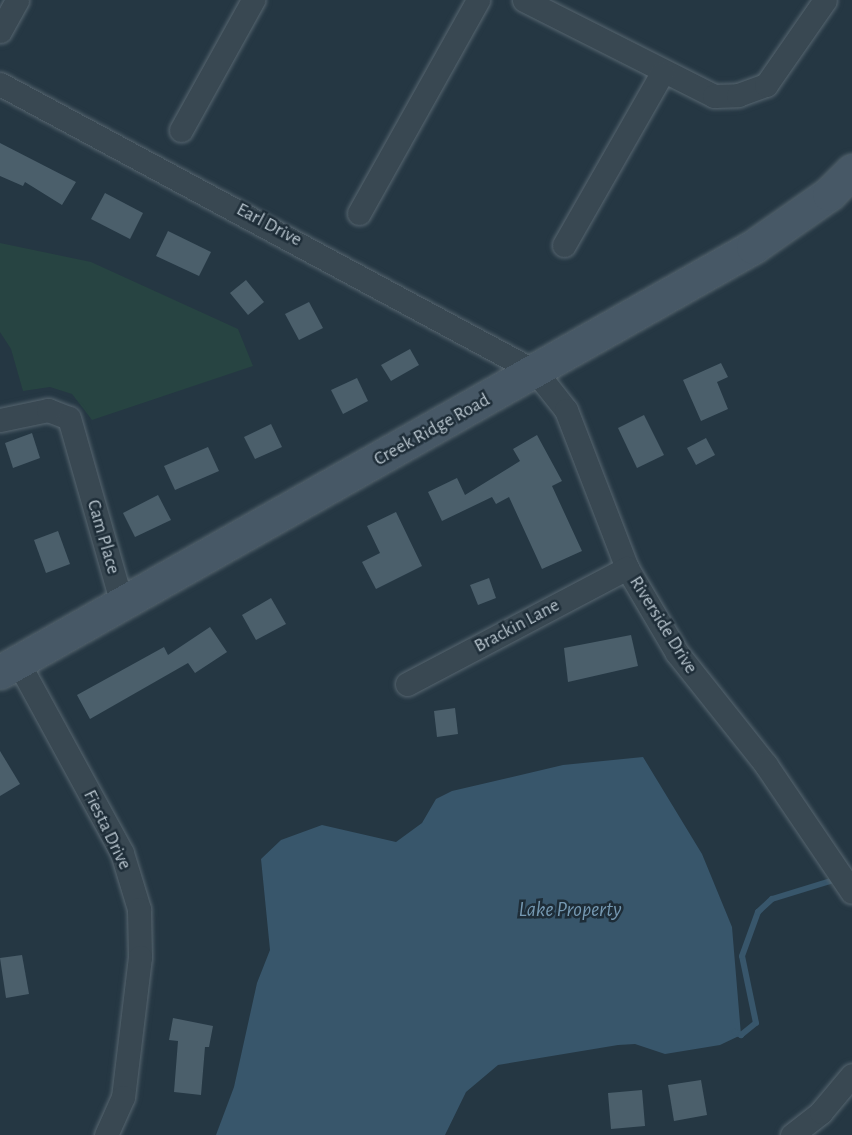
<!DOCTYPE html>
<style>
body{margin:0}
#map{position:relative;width:852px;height:1135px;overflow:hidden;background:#253743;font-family:"Alegreya Sans",sans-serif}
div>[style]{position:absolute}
.green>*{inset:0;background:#274442}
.water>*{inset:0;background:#38566b}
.stream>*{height:6px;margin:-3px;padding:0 3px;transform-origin:3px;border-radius:3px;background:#38566b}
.building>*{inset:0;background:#4b5f6b}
.roads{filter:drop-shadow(0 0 2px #576670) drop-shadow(0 0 2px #576670)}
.street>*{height:23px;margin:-11.5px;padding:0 11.5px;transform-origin:11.5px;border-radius:11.5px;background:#394852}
.secondary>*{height:33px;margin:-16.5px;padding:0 16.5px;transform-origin:16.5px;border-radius:16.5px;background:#475866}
span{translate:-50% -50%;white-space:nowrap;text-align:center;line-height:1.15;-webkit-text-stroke:5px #1e2d38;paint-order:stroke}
.street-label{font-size:19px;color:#b6c3cc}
.water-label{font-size:21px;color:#7598b1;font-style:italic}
</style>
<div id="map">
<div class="green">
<i style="clip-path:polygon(0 243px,91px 262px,238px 329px,253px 366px,92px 420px,72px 394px,50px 387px,23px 391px,11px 349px,0 332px)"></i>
</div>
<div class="water">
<i style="clip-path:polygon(643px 757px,702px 854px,732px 927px,741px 1035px,720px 1045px,665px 1054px,635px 1044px,618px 1045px,498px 1065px,466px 1092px,445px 1135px,216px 1135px,234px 1087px,257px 983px,270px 950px,261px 859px,281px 840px,322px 825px,396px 842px,422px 823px,436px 799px,452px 791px,563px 765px)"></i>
</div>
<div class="stream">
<i style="left:735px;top:1032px;width:7px;rotate:27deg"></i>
<i style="left:741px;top:1035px;width:19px;rotate:-39deg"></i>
<i style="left:756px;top:1023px;width:68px;rotate:-101.8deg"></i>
<i style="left:742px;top:956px;width:47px;rotate:-70deg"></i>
<i style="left:758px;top:912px;width:19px;rotate:-43deg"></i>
<i style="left:772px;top:899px;width:68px;rotate:-17.1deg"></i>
</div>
<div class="building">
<i style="clip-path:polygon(0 143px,76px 182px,62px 205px,25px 182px,23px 186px,0 176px)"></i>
<i style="clip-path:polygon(105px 193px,143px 213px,130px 239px,91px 219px)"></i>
<i style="clip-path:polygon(168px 231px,211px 252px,199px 276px,156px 256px)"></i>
<i style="clip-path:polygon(246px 280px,264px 302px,248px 315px,230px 293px)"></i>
<i style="clip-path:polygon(309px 302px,323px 328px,299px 340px,285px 314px)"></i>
<i style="clip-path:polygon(410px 349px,419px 365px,391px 381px,381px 365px)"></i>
<i style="clip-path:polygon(721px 363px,728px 377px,717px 382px,728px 409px,701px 421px,683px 380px)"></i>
<i style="clip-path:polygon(357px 378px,368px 401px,343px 414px,331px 390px)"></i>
<i style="clip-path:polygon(644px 415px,664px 455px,637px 468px,618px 428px)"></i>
<i style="clip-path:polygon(271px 424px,282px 447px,255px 459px,244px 437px)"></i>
<i style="clip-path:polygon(32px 433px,40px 458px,13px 468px,5px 443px)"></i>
<i style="clip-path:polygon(537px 435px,562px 481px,552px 486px,582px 551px,542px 569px,509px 497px,496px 504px,492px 497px,442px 521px,428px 492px,457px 478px,465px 495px,520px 461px,513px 449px)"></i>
<i style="clip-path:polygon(706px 438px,715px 455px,696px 465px,687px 448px)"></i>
<i style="clip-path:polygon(208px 447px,219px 471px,175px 490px,164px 466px)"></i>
<i style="clip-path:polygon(158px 495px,171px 520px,135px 537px,123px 513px)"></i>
<i style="clip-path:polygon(396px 512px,422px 566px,376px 589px,362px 562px,380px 553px,367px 526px)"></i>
<i style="clip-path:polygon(58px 531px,70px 564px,46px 573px,34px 540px)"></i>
<i style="clip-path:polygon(489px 578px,496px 598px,478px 605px,470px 585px)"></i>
<i style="clip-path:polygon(271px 598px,286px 624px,256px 640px,242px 615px)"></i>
<i style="clip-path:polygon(210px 627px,227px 652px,195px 673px,188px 663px,90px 719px,77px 695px,164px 647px,168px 655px)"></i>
<i style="clip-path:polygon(631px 635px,638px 666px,568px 682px,564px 648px)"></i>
<i style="clip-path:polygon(455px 708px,458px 734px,437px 737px,434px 711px)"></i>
<i style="clip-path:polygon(0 751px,20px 784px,0 796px)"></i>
<i style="clip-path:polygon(22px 955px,29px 994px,6px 998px,0 958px)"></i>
<i style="clip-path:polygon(173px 1018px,213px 1026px,209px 1047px,205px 1047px,201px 1095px,174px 1092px,178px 1041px,169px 1040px)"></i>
<i style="clip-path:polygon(701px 1080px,707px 1115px,674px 1121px,668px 1085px)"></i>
<i style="clip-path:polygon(642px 1090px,645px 1126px,611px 1129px,608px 1093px)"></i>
</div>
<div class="roads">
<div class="street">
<i style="left:524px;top:0;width:213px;rotate:26.8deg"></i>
<i style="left:714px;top:96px;width:24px;rotate:-2deg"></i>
<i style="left:738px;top:95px;width:30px;rotate:-20deg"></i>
<i style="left:766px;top:85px;width:103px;rotate:-55.2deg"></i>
<i style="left:0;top:31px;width:35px;rotate:-61deg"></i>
<i style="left:0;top:84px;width:608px;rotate:28.25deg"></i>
<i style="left:536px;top:372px;width:48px;rotate:51.7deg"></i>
<i style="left:566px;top:410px;width:169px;rotate:68.9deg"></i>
<i style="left:627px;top:568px;width:99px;rotate:59.5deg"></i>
<i style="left:677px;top:653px;width:143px;rotate:51.5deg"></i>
<i style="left:766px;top:765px;width:153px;rotate:55.9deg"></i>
<i style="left:181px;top:130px;width:149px;rotate:-61deg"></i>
<i style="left:359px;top:213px;width:244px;rotate:-60.8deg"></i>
<i style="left:564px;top:245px;width:198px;rotate:-60.3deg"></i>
<i style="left:0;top:420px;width:49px;rotate:-11.8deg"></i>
<i style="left:48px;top:410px;width:22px;rotate:21deg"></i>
<i style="left:69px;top:418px;width:193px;rotate:74.1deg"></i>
<i style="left:18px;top:662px;width:217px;rotate:61.4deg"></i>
<i style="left:122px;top:853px;width:59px;rotate:73.1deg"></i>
<i style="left:139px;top:909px;width:48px;rotate:88.8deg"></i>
<i style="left:140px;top:957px;width:141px;rotate:96.9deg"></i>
<i style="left:123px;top:1097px;width:42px;rotate:114.1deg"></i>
<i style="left:407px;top:684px;width:249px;rotate:-27.8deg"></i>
<i style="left:792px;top:1135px;width:37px;rotate:-38deg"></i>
<i style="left:821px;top:1112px;width:48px;rotate:-50deg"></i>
</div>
<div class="secondary">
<i style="left:0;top:672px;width:865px;rotate:-29.44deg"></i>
<i style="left:753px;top:247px;width:93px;rotate:-34.9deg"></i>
<i style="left:829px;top:194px;width:33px;rotate:-45deg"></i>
</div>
</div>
<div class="street-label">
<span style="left:269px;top:225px;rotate:28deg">Earl Drive</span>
<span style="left:432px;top:430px;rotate:-29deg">Creek Ridge Road</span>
<span style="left:103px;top:537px;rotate:74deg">Cam Place</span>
<span style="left:663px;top:625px;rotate:58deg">Riverside Drive</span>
<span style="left:517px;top:626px;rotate:-28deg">Brackin Lane</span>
<span style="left:107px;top:830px;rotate:64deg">Fiesta Drive</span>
</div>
<div class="water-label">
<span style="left:570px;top:910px">Lake Property</span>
</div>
</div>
